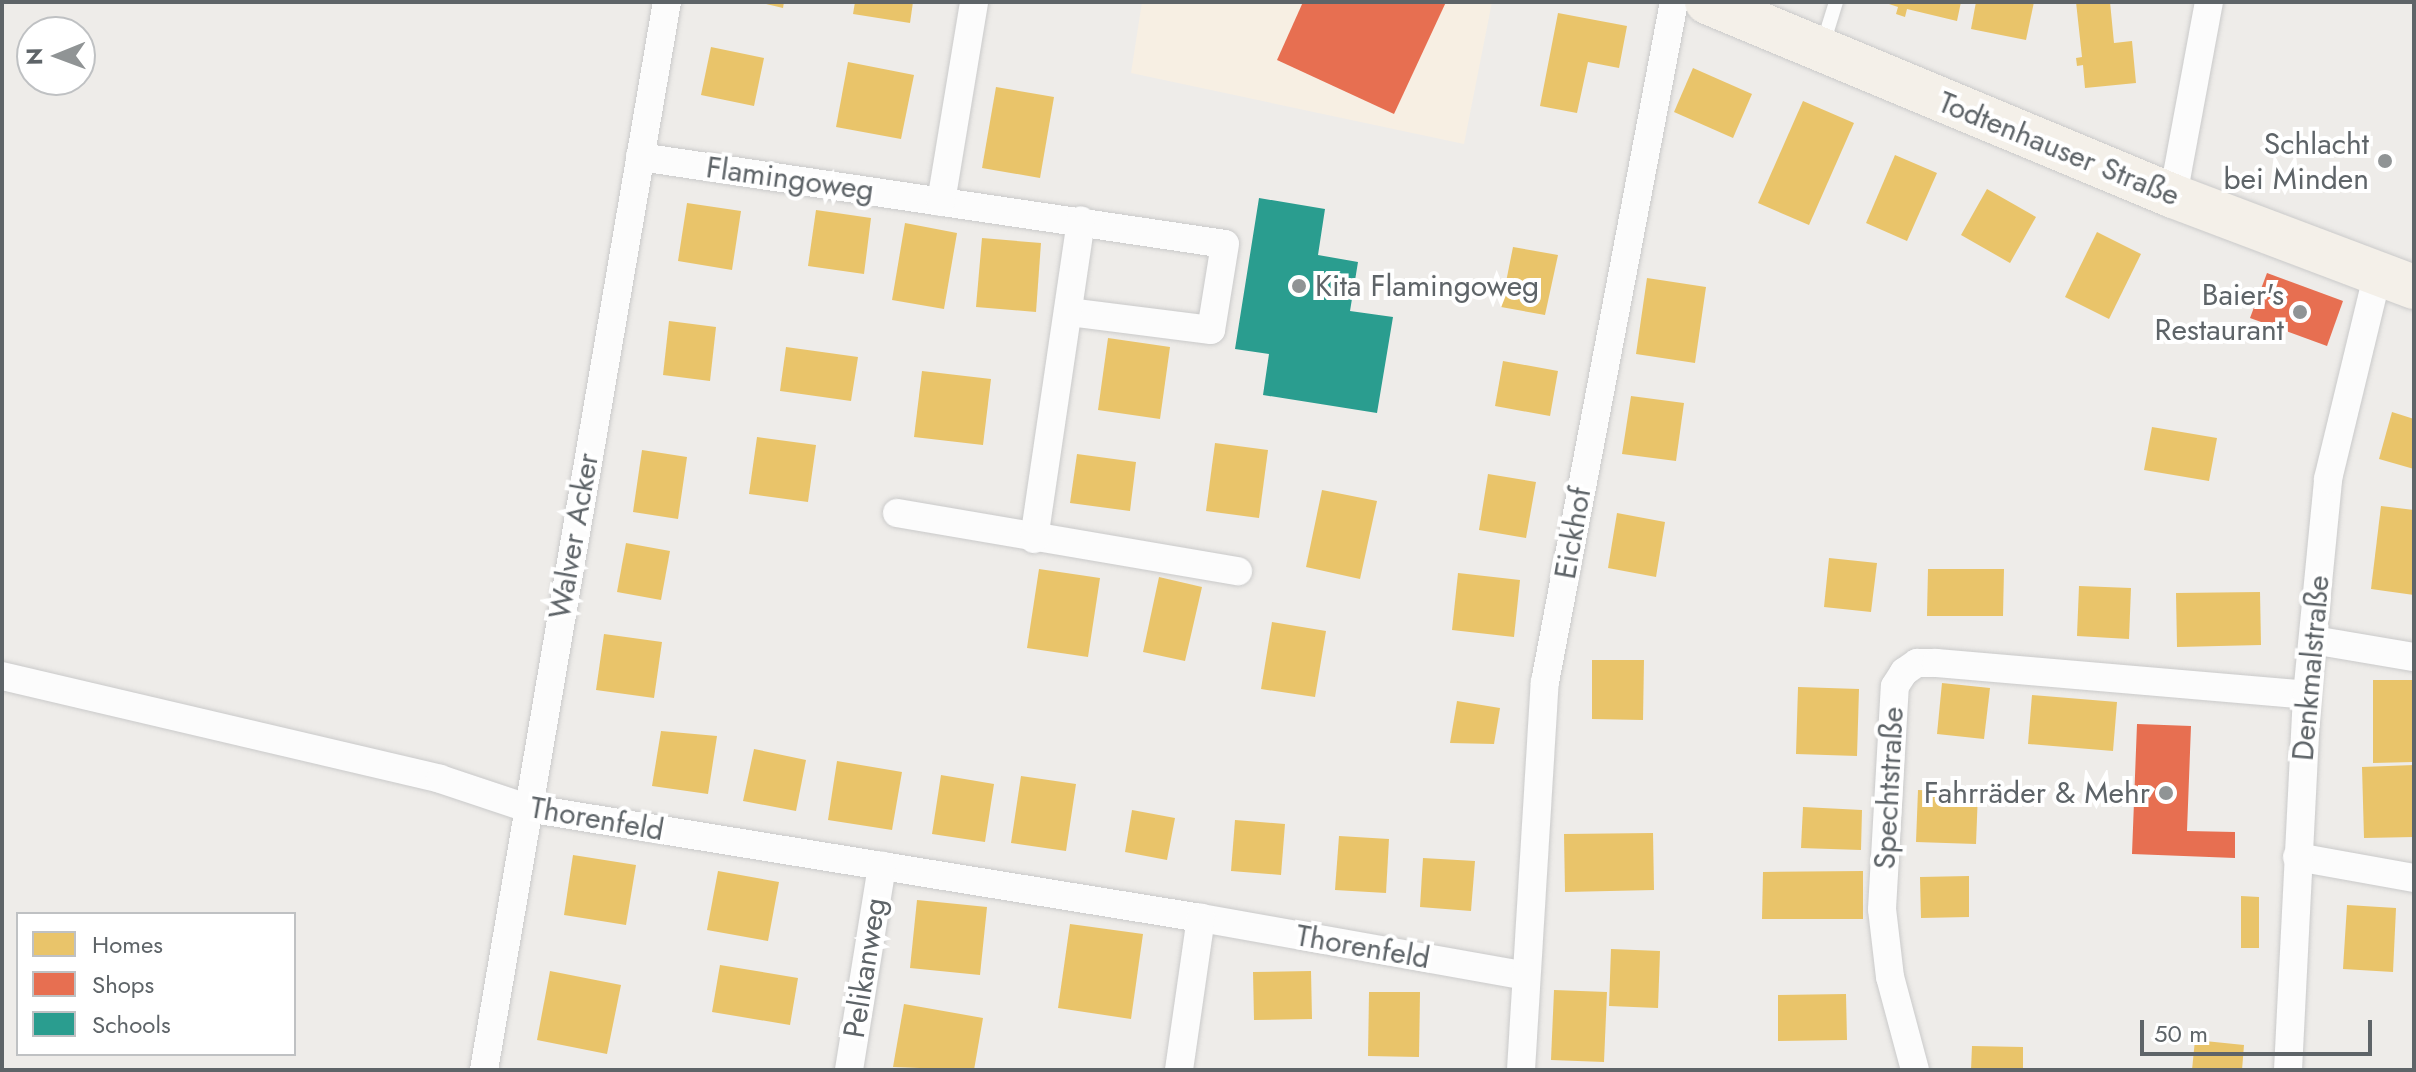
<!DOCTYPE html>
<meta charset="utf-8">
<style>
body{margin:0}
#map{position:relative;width:2416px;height:1072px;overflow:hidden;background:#eeece9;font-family:Jost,sans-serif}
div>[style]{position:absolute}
.commercial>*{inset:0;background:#f7efe3}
.homes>*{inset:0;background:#e9c46a}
.shops>*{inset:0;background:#e76f51}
.schools>*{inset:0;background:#2a9d8f}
.roads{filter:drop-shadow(0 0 2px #cacaca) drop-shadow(0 0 2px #cacaca)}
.lane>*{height:14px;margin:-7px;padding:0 7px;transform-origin:7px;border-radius:7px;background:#fcfcfc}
.street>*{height:28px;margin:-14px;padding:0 14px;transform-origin:14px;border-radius:14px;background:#fcfcfc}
.primary>*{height:44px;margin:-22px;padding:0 22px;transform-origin:22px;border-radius:22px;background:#f4f0e9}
.dots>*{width:22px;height:22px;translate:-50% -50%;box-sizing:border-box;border:4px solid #fff;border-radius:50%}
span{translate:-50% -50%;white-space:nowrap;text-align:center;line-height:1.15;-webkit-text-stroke:8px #fff;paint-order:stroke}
.poi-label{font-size:30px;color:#5e6468}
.right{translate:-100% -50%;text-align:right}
.left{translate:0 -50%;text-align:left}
.street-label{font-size:30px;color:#5e6468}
.frame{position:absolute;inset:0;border:4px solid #5e6468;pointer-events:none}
.legend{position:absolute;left:16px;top:912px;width:280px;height:144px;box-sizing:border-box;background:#fff;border:2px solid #bfc1c3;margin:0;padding:10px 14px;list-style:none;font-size:24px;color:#5e6468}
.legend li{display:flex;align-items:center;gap:16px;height:40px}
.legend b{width:40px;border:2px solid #bfc1c3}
.north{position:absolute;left:16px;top:16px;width:80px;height:80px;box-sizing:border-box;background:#fff;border:2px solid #bfc1c3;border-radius:50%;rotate:269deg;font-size:22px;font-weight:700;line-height:32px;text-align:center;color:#5e6468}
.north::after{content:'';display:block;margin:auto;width:28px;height:36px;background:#909495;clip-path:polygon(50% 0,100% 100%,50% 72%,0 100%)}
.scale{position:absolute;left:2140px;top:1020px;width:232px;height:36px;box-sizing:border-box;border:4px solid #5e6468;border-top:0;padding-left:10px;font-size:24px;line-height:28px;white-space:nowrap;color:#5e6468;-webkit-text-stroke:6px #fff;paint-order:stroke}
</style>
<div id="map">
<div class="commercial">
<i style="clip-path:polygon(1142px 2px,1492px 2px,1464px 144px,1131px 73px)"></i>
</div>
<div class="homes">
<i style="clip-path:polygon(758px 2px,784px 2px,783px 8px)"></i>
<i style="clip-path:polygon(855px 2px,913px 2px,910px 23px,853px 14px)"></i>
<i style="clip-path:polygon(1883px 2px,1961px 2px,1957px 21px,1907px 9px,1905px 17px,1896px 14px,1898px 7px)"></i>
<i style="clip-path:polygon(1976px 2px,2034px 2px,2026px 40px,1971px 29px)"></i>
<i style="clip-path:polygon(2076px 2px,2110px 2px,2114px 43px,2132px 41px,2136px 83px,2085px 88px,2083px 65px,2077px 66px,2076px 58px,2082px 57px)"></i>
<i style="clip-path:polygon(1558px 13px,1627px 26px,1619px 68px,1588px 62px,1577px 113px,1540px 106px)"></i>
<i style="clip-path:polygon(711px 47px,764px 58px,754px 106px,701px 95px)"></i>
<i style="clip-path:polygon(848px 62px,914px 75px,901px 139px,836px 127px)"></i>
<i style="clip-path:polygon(1693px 68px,1752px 94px,1733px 138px,1674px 112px)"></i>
<i style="clip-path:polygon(996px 87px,1054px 97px,1040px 178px,982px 168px)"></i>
<i style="clip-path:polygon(1803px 101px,1854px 123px,1809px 225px,1758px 203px)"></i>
<i style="clip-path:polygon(1895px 155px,1937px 173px,1907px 241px,1866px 223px)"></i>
<i style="clip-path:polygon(1987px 189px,2036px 217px,2010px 263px,1961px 235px)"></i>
<i style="clip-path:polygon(687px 203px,741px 211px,732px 270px,678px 261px)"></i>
<i style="clip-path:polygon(816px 210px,871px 218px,864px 274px,808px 266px)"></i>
<i style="clip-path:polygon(905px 223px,957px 233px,944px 309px,892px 300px)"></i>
<i style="clip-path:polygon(2097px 232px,2141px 254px,2109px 319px,2065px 297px)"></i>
<i style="clip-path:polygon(982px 238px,1041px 243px,1036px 312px,976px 307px)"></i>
<i style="clip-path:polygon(1513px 247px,1558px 255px,1545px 315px,1501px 307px)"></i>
<i style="clip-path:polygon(1647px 278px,1706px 287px,1695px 363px,1636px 354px)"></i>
<i style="clip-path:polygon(669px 321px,716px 327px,710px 381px,663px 375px)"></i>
<i style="clip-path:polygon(1108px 338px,1170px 347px,1160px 419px,1098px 410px)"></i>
<i style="clip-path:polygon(786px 347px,858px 357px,851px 401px,780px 391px)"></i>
<i style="clip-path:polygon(1503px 361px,1558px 371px,1550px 416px,1495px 406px)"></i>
<i style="clip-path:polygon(922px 371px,991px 379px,983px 445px,914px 437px)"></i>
<i style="clip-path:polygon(1631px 396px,1684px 403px,1676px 461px,1622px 454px)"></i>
<i style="clip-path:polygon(2392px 412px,2414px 419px,2414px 469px,2379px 459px)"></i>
<i style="clip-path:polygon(2152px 427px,2217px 438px,2209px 481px,2144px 470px)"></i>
<i style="clip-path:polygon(757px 437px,816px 445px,808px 502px,749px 494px)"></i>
<i style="clip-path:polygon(1215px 443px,1268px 450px,1259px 518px,1206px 511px)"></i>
<i style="clip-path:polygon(642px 450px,687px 457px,678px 519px,633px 512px)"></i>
<i style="clip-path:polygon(1077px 454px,1136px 462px,1130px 511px,1070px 503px)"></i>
<i style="clip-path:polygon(1488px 474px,1536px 482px,1526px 538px,1479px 530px)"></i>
<i style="clip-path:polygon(1322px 490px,1377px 501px,1360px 579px,1306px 567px)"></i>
<i style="clip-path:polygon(2381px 506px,2414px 510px,2414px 595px,2371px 589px)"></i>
<i style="clip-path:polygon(1617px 513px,1665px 522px,1656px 577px,1608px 568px)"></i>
<i style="clip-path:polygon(626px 543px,670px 551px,661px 600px,617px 592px)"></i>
<i style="clip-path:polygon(1829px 558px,1877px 563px,1871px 612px,1824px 607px)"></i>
<i style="clip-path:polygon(1039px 569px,1100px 578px,1088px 657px,1027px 648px)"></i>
<i style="clip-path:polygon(1928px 569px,2004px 569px,2003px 616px,1927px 616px)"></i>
<i style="clip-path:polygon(1458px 573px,1520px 580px,1514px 637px,1452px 630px)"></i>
<i style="clip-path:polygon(1159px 577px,1202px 587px,1185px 661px,1143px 652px)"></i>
<i style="clip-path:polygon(2079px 586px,2131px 588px,2129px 639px,2077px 636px)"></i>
<i style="clip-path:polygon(2260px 592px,2261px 645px,2177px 647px,2176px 593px)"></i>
<i style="clip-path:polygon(1272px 622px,1326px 631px,1315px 697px,1261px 689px)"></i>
<i style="clip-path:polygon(604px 634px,662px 642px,654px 698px,596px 690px)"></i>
<i style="clip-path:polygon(1592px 660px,1644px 660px,1643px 720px,1592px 719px)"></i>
<i style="clip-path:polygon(2373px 680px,2414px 680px,2414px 762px,2373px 763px)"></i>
<i style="clip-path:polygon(1942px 683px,1990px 688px,1984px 739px,1937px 734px)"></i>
<i style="clip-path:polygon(1798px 687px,1859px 689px,1857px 756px,1796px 754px)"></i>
<i style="clip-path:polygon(2032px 695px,2117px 702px,2113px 751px,2028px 744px)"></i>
<i style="clip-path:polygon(1457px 701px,1500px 708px,1494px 744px,1450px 743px)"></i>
<i style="clip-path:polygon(661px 731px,717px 736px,708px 794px,652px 786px)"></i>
<i style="clip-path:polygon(754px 749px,806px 760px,796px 811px,743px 801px)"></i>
<i style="clip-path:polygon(837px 761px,902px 772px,892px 830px,828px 820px)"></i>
<i style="clip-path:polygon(2414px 765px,2414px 837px,2364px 838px,2362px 767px)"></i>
<i style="clip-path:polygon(941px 775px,994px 784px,985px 842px,932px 834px)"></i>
<i style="clip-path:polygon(1021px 776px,1076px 784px,1066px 851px,1011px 843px)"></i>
<i style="clip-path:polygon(1918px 790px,1978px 792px,1976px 844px,1916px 842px)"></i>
<i style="clip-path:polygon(1803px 807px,1862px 810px,1861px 850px,1801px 848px)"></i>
<i style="clip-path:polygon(1132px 810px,1175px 818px,1167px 860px,1125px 852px)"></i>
<i style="clip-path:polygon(1235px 820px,1285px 824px,1281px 875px,1231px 871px)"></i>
<i style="clip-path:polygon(1653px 833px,1654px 890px,1565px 892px,1564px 834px)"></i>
<i style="clip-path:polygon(1339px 836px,1389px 839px,1386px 893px,1335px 890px)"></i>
<i style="clip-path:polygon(573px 855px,636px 865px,626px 925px,564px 915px)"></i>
<i style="clip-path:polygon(1423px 858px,1475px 861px,1471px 911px,1420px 907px)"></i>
<i style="clip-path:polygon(718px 871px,779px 882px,768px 941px,707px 930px)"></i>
<i style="clip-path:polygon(1863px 871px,1863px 919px,1762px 919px,1763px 872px)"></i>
<i style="clip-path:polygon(1969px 876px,1969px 917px,1921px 918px,1920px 877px)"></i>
<i style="clip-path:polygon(2241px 896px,2259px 897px,2259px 948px,2241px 948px)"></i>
<i style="clip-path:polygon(917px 900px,987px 907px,980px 975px,910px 968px)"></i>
<i style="clip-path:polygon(2347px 905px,2396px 908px,2393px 972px,2343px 969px)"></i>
<i style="clip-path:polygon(1070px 924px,1143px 934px,1131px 1019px,1058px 1008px)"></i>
<i style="clip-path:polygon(1611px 949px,1660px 951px,1658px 1008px,1609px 1006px)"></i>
<i style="clip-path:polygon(720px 965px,798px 978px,790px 1025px,712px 1012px)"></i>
<i style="clip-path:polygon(550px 971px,621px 985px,607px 1054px,537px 1040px)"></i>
<i style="clip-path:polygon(1311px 971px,1312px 1019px,1254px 1020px,1253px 972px)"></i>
<i style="clip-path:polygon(1554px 990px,1607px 992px,1604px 1062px,1551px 1060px)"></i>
<i style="clip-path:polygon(1369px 992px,1420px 992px,1419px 1057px,1368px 1056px)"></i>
<i style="clip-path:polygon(1846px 994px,1847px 1040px,1778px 1041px,1778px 995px)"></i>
<i style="clip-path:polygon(904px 1004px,983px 1018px,974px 1070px,893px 1067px)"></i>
<i style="clip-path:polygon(2195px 1040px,2244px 1045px,2242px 1070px,2192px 1070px)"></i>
<i style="clip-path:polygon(1972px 1046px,2023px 1047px,2023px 1070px,1971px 1070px)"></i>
</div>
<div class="shops">
<i style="clip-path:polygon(1303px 2px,1446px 2px,1394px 114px,1277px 60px)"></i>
<i style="clip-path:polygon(2267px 273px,2343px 301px,2327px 346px,2250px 318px)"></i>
<i style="clip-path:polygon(2137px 724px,2191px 726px,2187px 831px,2235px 832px,2235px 858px,2132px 854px)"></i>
</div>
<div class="schools">
<i style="clip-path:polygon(1259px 198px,1325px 209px,1318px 255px,1358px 262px,1350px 311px,1393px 317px,1377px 413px,1263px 395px,1269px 354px,1235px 349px)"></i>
</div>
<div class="roads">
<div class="lane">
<i style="left:1823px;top:44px;width:44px;rotate:-72.8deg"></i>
</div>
<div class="street">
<i style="left:640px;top:157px;width:591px;rotate:8.46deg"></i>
<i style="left:1225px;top:244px;width:87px;rotate:99.2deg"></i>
<i style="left:1211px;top:330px;width:144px;rotate:-172.8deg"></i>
<i style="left:2173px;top:196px;width:197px;rotate:-79.5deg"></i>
<i style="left:941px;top:202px;width:203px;rotate:-80.6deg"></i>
<i style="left:897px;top:513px;width:346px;rotate:9.7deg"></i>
<i style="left:1034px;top:539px;width:322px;rotate:-81.6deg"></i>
<i style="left:2313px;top:640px;width:102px;rotate:9.6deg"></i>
<i style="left:2px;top:676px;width:450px;rotate:13.2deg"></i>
<i style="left:440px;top:779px;width:92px;rotate:18.4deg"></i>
<i style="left:527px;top:808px;width:683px;rotate:9.27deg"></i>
<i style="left:1201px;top:918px;width:329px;rotate:10.1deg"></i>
<i style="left:2297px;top:857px;width:119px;rotate:10.2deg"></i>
<i style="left:484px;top:1070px;width:1084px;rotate:-80.28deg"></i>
<i style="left:849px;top:1070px;width:207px;rotate:-80.8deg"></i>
<i style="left:1179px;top:1070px;width:154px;rotate:-81.8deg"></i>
<i style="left:1521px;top:1070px;width:389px;rotate:-86.5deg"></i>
<i style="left:1545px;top:682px;width:692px;rotate:-79.26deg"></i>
<i style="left:1915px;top:1070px;width:96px;rotate:-105deg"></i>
<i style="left:1890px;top:977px;width:68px;rotate:-96.7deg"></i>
<i style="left:1882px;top:909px;width:223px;rotate:-86.7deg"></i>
<i style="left:1895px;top:686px;width:17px;rotate:-57deg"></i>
<i style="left:1904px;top:672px;width:16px;rotate:-35deg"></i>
<i style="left:1917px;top:663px;width:19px"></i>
<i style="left:1936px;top:663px;width:372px;rotate:4.9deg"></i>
<i style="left:2288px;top:1070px;width:375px;rotate:-87.1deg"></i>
<i style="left:2307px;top:695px;width:217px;rotate:-84.4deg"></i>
<i style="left:2328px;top:479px;width:212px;rotate:-76.4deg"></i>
</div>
<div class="primary">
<i style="left:1707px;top:2px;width:505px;rotate:22.6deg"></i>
<i style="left:2173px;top:196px;width:258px;rotate:20.7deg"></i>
</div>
</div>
<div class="dots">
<i style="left:2385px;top:161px;background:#909495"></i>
<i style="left:1299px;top:286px;background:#909495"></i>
<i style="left:2300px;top:312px;background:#909495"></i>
<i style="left:2166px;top:793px;background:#909495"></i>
</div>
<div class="poi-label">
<span class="right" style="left:2369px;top:161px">Schlacht<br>bei Minden</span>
<span class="left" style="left:1315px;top:286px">Kita Flamingoweg</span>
<span class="right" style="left:2284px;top:312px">Baier's<br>Restaurant</span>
<span class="right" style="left:2150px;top:793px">Fahrräder &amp; Mehr</span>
</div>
<div class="street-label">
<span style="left:2059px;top:149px;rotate:22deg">Todtenhauser Straße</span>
<span style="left:790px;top:179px;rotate:8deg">Flamingoweg</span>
<span style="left:1573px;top:533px;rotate:-80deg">Eickhof</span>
<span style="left:574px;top:536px;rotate:-80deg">Walver Acker</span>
<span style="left:2311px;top:668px;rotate:-85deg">Denkmalstraße</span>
<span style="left:1889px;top:788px;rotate:-87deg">Spechtstraße</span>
<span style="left:597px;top:819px;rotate:10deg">Thorenfeld</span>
<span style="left:1363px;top:947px;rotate:10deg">Thorenfeld</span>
<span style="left:865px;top:968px;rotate:-81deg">Pelikanweg</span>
</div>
<div class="frame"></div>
<ul class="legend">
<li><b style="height:22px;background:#e9c46a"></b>Homes</li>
<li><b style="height:22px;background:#e76f51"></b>Shops</li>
<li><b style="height:22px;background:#2a9d8f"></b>Schools</li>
</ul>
<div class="north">N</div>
<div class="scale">50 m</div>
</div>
